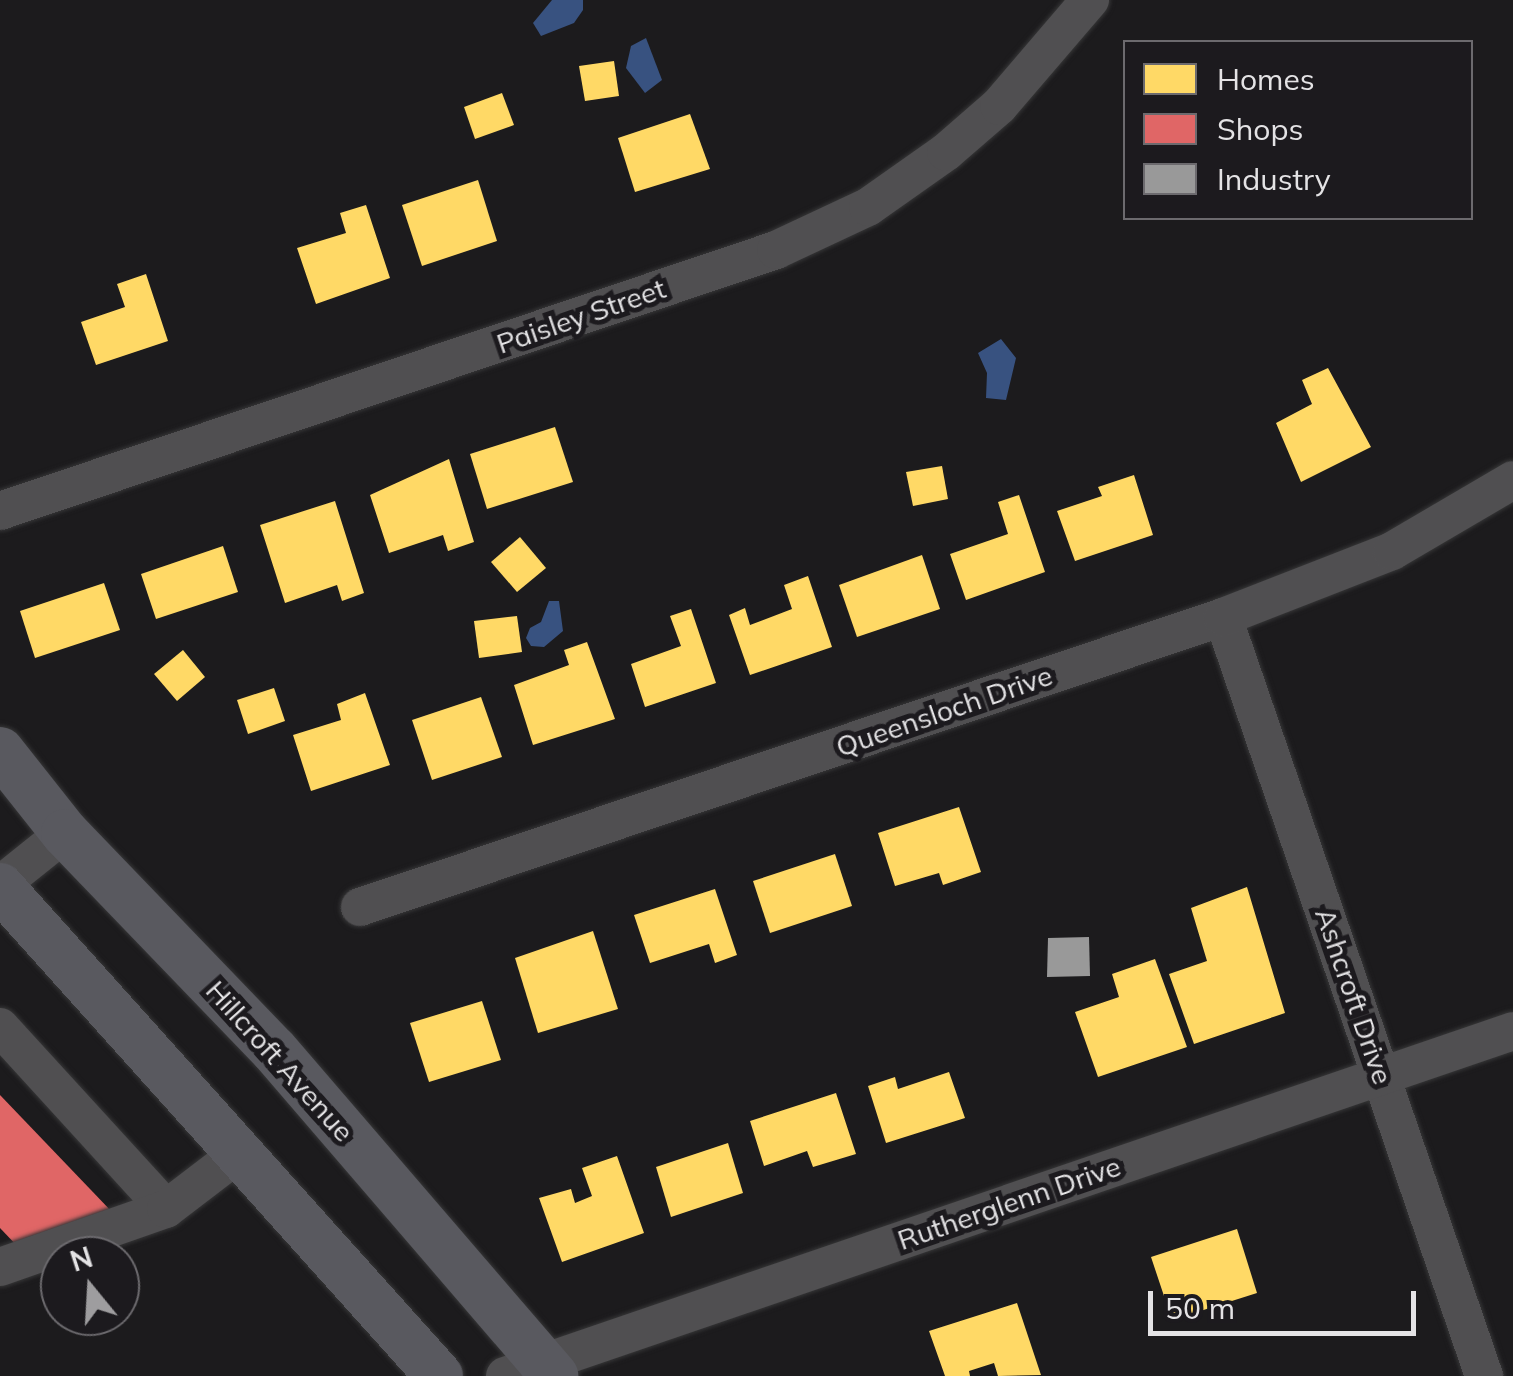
<!DOCTYPE html>
<style>
body{margin:0}
#map{position:relative;width:1513px;height:1376px;overflow:hidden;background:#1c1b1d;font-family:Mulish,sans-serif}
div>[style]{position:absolute}
.water>*{inset:0;background:#385280}
.homes>*{inset:0;background:#ffd966}
.shops>*{inset:0;background:#e06666}
.industry>*{inset:0;background:#999}
.roads{filter:drop-shadow(0 0 2px #363637) drop-shadow(0 0 2px #363637)}
.minor>*{height:38px;margin:-19px;padding:0 19px;transform-origin:19px;border-radius:19px;background:#504f51}
.major>*{height:48px;margin:-24px;padding:0 24px;transform-origin:24px;border-radius:24px;background:#59595f}
span{translate:-50% -50%;white-space:nowrap;text-align:center;line-height:1.15;-webkit-text-stroke:10px #1c1a1e;paint-order:stroke}
.street-label{font-size:28px;color:#e4e3e5}
.legend{position:absolute;left:1123px;top:40px;width:350px;height:180px;box-sizing:border-box;background:#1c1a1e;border:2px solid #6c6a6e;margin:0;padding:12px 18px;list-style:none;font-size:30px;color:#e4e3e5}
.legend li{display:flex;align-items:center;gap:20px;height:50px}
.legend b{width:50px;border:2px solid #6c6a6e}
.north{position:absolute;left:40px;top:1236px;width:100px;height:100px;box-sizing:border-box;background:#1c1a1e;border:2px solid #6c6a6e;border-radius:50%;rotate:342deg;font-size:28px;font-weight:700;line-height:40px;text-align:center;color:#e4e3e5}
.north::after{content:'';display:block;margin:auto;width:35px;height:45px;background:#9e9d9f;clip-path:polygon(50% 0,100% 100%,50% 72%,0 100%)}
.scale{position:absolute;left:1148px;top:1291px;width:268px;height:45px;box-sizing:border-box;border:5px solid #e4e3e5;border-top:0;padding-left:12px;font-size:30px;line-height:35px;white-space:nowrap;color:#e4e3e5;-webkit-text-stroke:8px #1c1a1e;paint-order:stroke}
</style>
<div id="map">
<div class="water">
<i style="clip-path:polygon(552px 0,583px 0,583px 10px,574px 23px,541px 36px,533px 23px)"></i>
<i style="clip-path:polygon(646px 38px,662px 80px,645px 93px,626px 68px,631px 46px)"></i>
<i style="clip-path:polygon(1001px 339px,1016px 358px,1006px 400px,986px 398px,987px 373px,978px 353px)"></i>
<i style="clip-path:polygon(559px 601px,563px 631px,544px 647px,531px 646px,526px 638px,530px 628px,541px 622px,549px 601px)"></i>
</div>
<div class="homes">
<i style="clip-path:polygon(614px 61px,619px 96px,585px 101px,579px 66px)"></i>
<i style="clip-path:polygon(502px 93px,514px 125px,475px 139px,464px 107px)"></i>
<i style="clip-path:polygon(690px 114px,710px 169px,635px 192px,618px 138px)"></i>
<i style="clip-path:polygon(478px 180px,497px 241px,422px 266px,402px 205px)"></i>
<i style="clip-path:polygon(366px 205px,390px 278px,316px 304px,297px 248px,346px 233px,340px 213px)"></i>
<i style="clip-path:polygon(146px 274px,168px 341px,96px 365px,81px 322px,125px 307px,117px 284px)"></i>
<i style="clip-path:polygon(1328px 368px,1371px 447px,1301px 482px,1276px 423px,1312px 404px,1302px 380px)"></i>
<i style="clip-path:polygon(555px 427px,573px 482px,487px 509px,470px 454px)"></i>
<i style="clip-path:polygon(449px 459px,474px 542px,448px 551px,443px 535px,389px 553px,370px 495px)"></i>
<i style="clip-path:polygon(942px 466px,948px 499px,913px 506px,906px 472px)"></i>
<i style="clip-path:polygon(1134px 475px,1153px 535px,1075px 561px,1057px 511px,1102px 496px,1098px 487px)"></i>
<i style="clip-path:polygon(1019px 495px,1045px 572px,966px 600px,950px 554px,1008px 534px,998px 502px)"></i>
<i style="clip-path:polygon(335px 501px,364px 593px,342px 601px,337px 585px,285px 603px,260px 525px)"></i>
<i style="clip-path:polygon(520px 537px,546px 568px,517px 592px,491px 562px)"></i>
<i style="clip-path:polygon(223px 546px,238px 592px,156px 619px,141px 574px)"></i>
<i style="clip-path:polygon(922px 555px,940px 609px,857px 637px,839px 585px)"></i>
<i style="clip-path:polygon(808px 576px,832px 647px,750px 675px,729px 615px,745px 608px,750px 625px,792px 609px,784px 585px)"></i>
<i style="clip-path:polygon(104px 583px,120px 630px,35px 658px,20px 611px)"></i>
<i style="clip-path:polygon(691px 609px,716px 683px,645px 707px,631px 664px,681px 646px,670px 616px)"></i>
<i style="clip-path:polygon(517px 616px,522px 652px,479px 658px,474px 621px)"></i>
<i style="clip-path:polygon(587px 642px,615px 719px,533px 745px,514px 685px,569px 665px,564px 650px)"></i>
<i style="clip-path:polygon(183px 650px,205px 677px,177px 701px,154px 674px)"></i>
<i style="clip-path:polygon(274px 688px,285px 721px,248px 734px,237px 700px)"></i>
<i style="clip-path:polygon(365px 693px,390px 765px,311px 791px,293px 735px,341px 720px,337px 704px)"></i>
<i style="clip-path:polygon(481px 697px,502px 757px,432px 780px,412px 720px)"></i>
<i style="clip-path:polygon(959px 807px,981px 872px,943px 885px,939px 873px,895px 886px,878px 833px)"></i>
<i style="clip-path:polygon(835px 854px,852px 906px,770px 933px,753px 881px)"></i>
<i style="clip-path:polygon(1247px 887px,1285px 1013px,1194px 1044px,1169px 974px,1207px 961px,1191px 908px)"></i>
<i style="clip-path:polygon(715px 889px,737px 955px,715px 963px,709px 944px,650px 963px,634px 915px)"></i>
<i style="clip-path:polygon(593px 931px,618px 1009px,538px 1033px,515px 958px)"></i>
<i style="clip-path:polygon(1155px 959px,1187px 1047px,1098px 1077px,1075px 1012px,1119px 997px,1112px 974px)"></i>
<i style="clip-path:polygon(482px 1001px,501px 1060px,429px 1082px,410px 1023px)"></i>
<i style="clip-path:polygon(949px 1072px,965px 1118px,886px 1143px,868px 1086px,895px 1077px,898px 1089px)"></i>
<i style="clip-path:polygon(836px 1093px,856px 1154px,813px 1167px,807px 1151px,764px 1166px,750px 1121px)"></i>
<i style="clip-path:polygon(728px 1143px,743px 1193px,671px 1217px,656px 1167px)"></i>
<i style="clip-path:polygon(617px 1156px,644px 1233px,562px 1262px,539px 1198px,571px 1189px,575px 1203px,592px 1196px,582px 1168px)"></i>
<i style="clip-path:polygon(1237px 1229px,1257px 1293px,1172px 1320px,1151px 1257px)"></i>
<i style="clip-path:polygon(1017px 1303px,1041px 1375px,998px 1376px,994px 1363px,969px 1371px,970px 1376px,945px 1376px,929px 1331px)"></i>
</div>
<div class="shops">
<i style="clip-path:polygon(0 1095px,113px 1213px,20px 1249px,0 1228px)"></i>
</div>
<div class="industry">
<i style="clip-path:polygon(1089px 937px,1090px 976px,1047px 977px,1048px 938px)"></i>
</div>
<div class="roads">
<div class="minor">
<i style="left:0;top:511px;width:819px;rotate:-18.59deg"></i>
<i style="left:776px;top:250px;width:102px;rotate:-25.1deg"></i>
<i style="left:868px;top:207px;width:95px;rotate:-35.2deg"></i>
<i style="left:946px;top:152px;width:70px;rotate:-41deg"></i>
<i style="left:999px;top:106px;width:140px;rotate:-49.4deg"></i>
<i style="left:1223px;top:617px;width:803px;rotate:71.02deg"></i>
<i style="left:0;top:885px;width:83px;rotate:-38.7deg"></i>
<i style="left:360px;top:907px;width:910px;rotate:-18.57deg"></i>
<i style="left:1223px;top:617px;width:181px;rotate:-21.3deg"></i>
<i style="left:1392px;top:551px;width:140px;rotate:-30.4deg"></i>
<i style="left:0;top:1027px;width:246px;rotate:47.6deg"></i>
<i style="left:0;top:1267px;width:176px;rotate:-19.3deg"></i>
<i style="left:166px;top:1209px;width:91px;rotate:-37.4deg"></i>
<i style="left:505px;top:1376px;width:1065px;rotate:-18.89deg"></i>
</div>
<div class="major">
<i style="left:0;top:751px;width:105px;rotate:51.6deg"></i>
<i style="left:65px;top:833px;width:301px;rotate:46.1deg"></i>
<i style="left:274px;top:1050px;width:430px;rotate:49.3deg"></i>
<i style="left:0;top:887px;width:657px;rotate:48.08deg"></i>
</div>
</div>
<div class="street-label">
<span style="left:581px;top:316px;rotate:-19deg">Paisley Street</span>
<span style="left:944px;top:711px;rotate:-19deg">Queensloch Drive</span>
<span style="left:1354px;top:996px;rotate:71deg">Ashcroft Drive</span>
<span style="left:280px;top:1061px;rotate:48deg">Hillcroft Avenue</span>
<span style="left:1009px;top:1203px;rotate:-19deg">Rutherglenn Drive</span>
</div>
<ul class="legend">
<li><b style="height:28px;background:#ffd966"></b>Homes</li>
<li><b style="height:28px;background:#e06666"></b>Shops</li>
<li><b style="height:28px;background:#999"></b>Industry</li>
</ul>
<div class="north">N</div>
<div class="scale">50 m</div>
</div>
